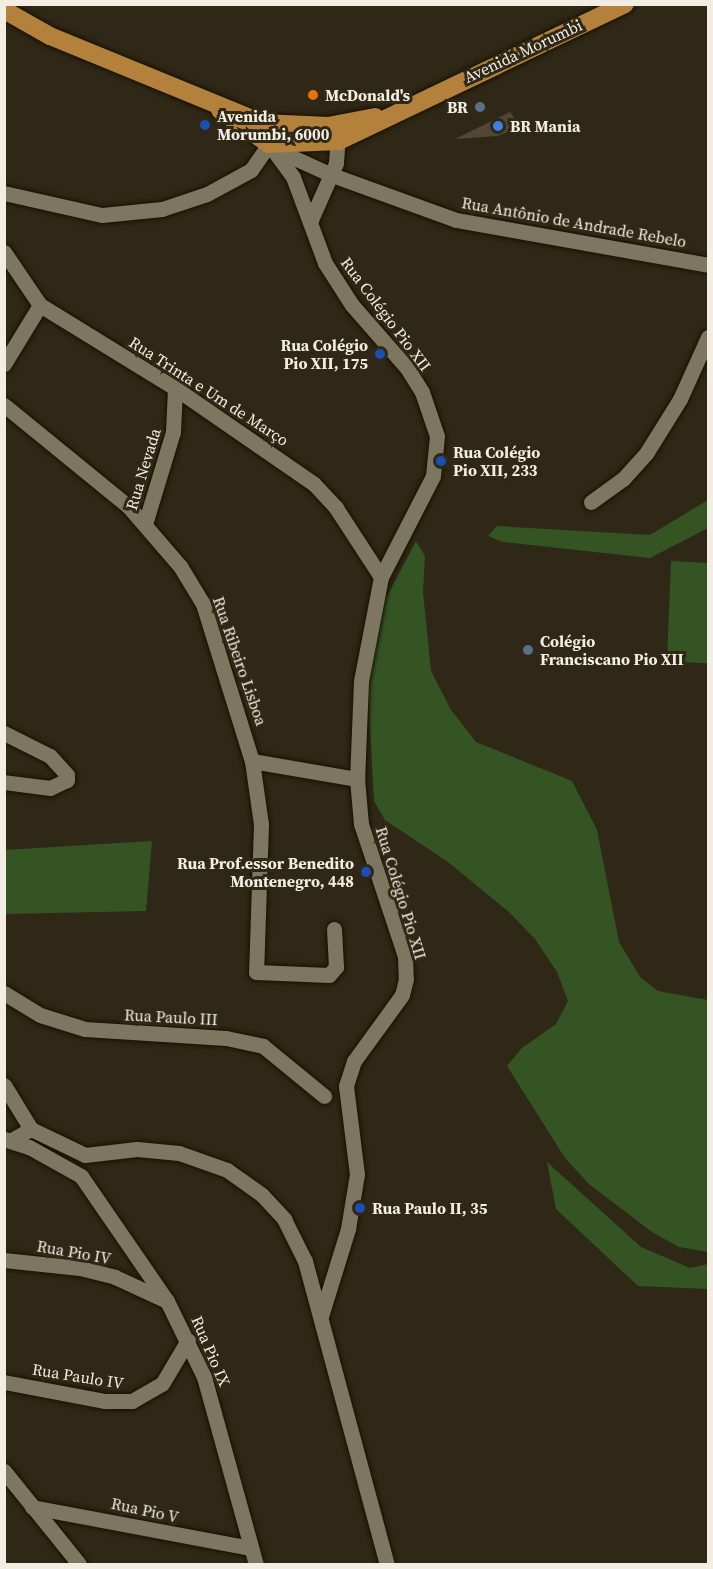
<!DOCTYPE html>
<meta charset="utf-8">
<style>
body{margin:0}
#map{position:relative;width:713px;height:1569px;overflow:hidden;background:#2f2816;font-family:"Source Serif 4",serif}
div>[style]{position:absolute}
.green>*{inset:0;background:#345523}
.building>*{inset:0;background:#4f4835}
.roads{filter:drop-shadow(0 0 2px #171102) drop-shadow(0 0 2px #171102)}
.minor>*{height:15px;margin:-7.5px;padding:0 7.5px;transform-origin:7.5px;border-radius:7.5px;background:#7d7661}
.major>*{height:18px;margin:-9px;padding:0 9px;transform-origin:9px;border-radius:9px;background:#b3813b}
.dots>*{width:16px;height:16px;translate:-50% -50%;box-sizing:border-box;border:3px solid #2f2816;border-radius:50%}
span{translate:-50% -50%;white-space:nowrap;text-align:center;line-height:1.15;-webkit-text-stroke:6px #2f2816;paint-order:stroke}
.street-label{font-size:16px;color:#f2eee2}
.poi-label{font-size:16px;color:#f2eee2;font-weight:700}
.left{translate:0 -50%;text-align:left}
.right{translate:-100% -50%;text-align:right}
.frame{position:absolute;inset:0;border:6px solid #f2eee2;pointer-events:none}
</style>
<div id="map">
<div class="green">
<i style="clip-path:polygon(708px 500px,708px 528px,650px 558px,503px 542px,488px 536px,497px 526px,650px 535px)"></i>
<i style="clip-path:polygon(416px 541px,425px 556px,423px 592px,431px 671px,451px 710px,476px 742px,572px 781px,597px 830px,619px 942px,640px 977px,658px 991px,708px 1000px,708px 1252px,679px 1247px,652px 1232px,589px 1184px,565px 1158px,507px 1066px,522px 1048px,556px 1024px,568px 1001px,557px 972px,535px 939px,509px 912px,448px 862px,385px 820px,374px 801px,368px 690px,374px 635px,384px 602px)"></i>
<i style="clip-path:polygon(671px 561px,708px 563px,708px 663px,667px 662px)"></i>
<i style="clip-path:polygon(152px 841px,146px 911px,5px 914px,5px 850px)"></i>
<i style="clip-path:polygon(547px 1162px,641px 1247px,690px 1268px,708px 1264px,708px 1289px,638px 1286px,556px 1209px)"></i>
</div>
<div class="building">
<i style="clip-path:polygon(510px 112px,517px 122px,513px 130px,497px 136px,455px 139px)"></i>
</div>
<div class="roads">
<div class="minor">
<i style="left:269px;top:144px;width:41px;rotate:54deg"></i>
<i style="left:293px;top:177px;width:92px;rotate:69.6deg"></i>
<i style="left:325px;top:263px;width:50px;rotate:57.3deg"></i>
<i style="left:352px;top:305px;width:84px;rotate:48.9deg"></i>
<i style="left:407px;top:368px;width:28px;rotate:58deg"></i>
<i style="left:422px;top:392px;width:46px;rotate:71.2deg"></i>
<i style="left:437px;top:436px;width:40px;rotate:95.7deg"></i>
<i style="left:433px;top:476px;width:114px;rotate:117.2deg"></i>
<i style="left:381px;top:577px;width:106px;rotate:100.9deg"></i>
<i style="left:361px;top:681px;width:98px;rotate:92.3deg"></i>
<i style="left:357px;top:779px;width:45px;rotate:84.9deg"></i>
<i style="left:361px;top:824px;width:139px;rotate:71.6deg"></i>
<i style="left:405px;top:956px;width:23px;rotate:88deg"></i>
<i style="left:406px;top:979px;width:16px;rotate:104deg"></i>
<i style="left:402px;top:995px;width:82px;rotate:126deg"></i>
<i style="left:354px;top:1061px;width:26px;rotate:108deg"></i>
<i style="left:346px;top:1086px;width:89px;rotate:82.9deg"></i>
<i style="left:357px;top:1174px;width:56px;rotate:99.3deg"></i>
<i style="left:348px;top:1229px;width:91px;rotate:107.2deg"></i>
<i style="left:279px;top:151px;width:58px;rotate:24.4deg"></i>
<i style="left:332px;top:175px;width:132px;rotate:19.9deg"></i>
<i style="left:456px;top:220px;width:256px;rotate:10.1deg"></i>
<i style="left:4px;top:193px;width:100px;rotate:12.7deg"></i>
<i style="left:102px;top:215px;width:60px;rotate:-5.7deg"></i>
<i style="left:162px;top:209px;width:47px;rotate:-18.4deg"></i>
<i style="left:207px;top:194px;width:50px;rotate:-28.6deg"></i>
<i style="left:251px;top:170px;width:32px;rotate:-55deg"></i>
<i style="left:310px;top:222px;width:64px;rotate:-66.2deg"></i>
<i style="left:336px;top:163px;width:31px;rotate:-86deg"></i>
<i style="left:4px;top:252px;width:64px;rotate:55.8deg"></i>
<i style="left:40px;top:305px;width:158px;rotate:31.6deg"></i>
<i style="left:175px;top:388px;width:169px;rotate:34.6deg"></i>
<i style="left:314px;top:484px;width:33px;rotate:47deg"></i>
<i style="left:336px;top:508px;width:82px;rotate:56.9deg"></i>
<i style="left:4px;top:364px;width:69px;rotate:-58.6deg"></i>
<i style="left:4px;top:405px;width:161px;rotate:39.2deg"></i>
<i style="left:129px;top:507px;width:78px;rotate:49.2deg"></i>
<i style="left:180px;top:566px;width:44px;rotate:58.8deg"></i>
<i style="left:203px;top:604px;width:164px;rotate:72.7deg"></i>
<i style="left:252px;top:761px;width:107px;rotate:9.7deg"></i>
<i style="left:591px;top:502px;width:39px;rotate:-36deg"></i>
<i style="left:623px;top:479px;width:36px;rotate:-48deg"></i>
<i style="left:647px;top:452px;width:62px;rotate:-58.1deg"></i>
<i style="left:680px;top:399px;width:68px;rotate:-65.7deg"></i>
<i style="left:145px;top:524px;width:96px;rotate:-73.1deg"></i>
<i style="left:173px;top:432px;width:44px;rotate:-87.4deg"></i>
<i style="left:4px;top:733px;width:51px;rotate:26.6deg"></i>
<i style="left:50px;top:756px;width:25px;rotate:48deg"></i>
<i style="left:67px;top:775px;width:5px;rotate:90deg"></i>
<i style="left:67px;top:780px;width:19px;rotate:155deg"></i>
<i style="left:50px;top:788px;width:46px;rotate:-172.6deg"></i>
<i style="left:252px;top:761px;width:64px;rotate:81.9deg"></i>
<i style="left:261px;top:824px;width:148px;rotate:91.9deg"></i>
<i style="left:256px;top:972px;width:73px;rotate:2.4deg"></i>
<i style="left:329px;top:975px;width:11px;rotate:-49deg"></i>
<i style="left:336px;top:967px;width:38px;rotate:-93deg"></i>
<i style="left:4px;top:993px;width:42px;rotate:31.4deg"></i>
<i style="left:40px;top:1015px;width:47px;rotate:17.3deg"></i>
<i style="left:85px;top:1029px;width:141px;rotate:3.7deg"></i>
<i style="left:226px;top:1038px;width:38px;rotate:12deg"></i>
<i style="left:263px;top:1046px;width:79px;rotate:39.3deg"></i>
<i style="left:4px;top:1085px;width:52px;rotate:58.5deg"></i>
<i style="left:4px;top:1139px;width:26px;rotate:18deg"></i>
<i style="left:29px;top:1147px;width:60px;rotate:29.1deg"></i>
<i style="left:81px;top:1176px;width:152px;rotate:55.5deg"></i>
<i style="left:167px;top:1301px;width:85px;rotate:64deg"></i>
<i style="left:204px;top:1377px;width:194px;rotate:74.5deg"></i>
<i style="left:10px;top:1141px;width:24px;rotate:-30deg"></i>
<i style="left:31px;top:1129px;width:60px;rotate:25.7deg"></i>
<i style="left:85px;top:1155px;width:52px;rotate:-6.6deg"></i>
<i style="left:137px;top:1149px;width:42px;rotate:5.4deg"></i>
<i style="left:179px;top:1153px;width:51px;rotate:19.5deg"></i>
<i style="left:227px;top:1170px;width:43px;rotate:35.5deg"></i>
<i style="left:262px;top:1195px;width:33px;rotate:47deg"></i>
<i style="left:284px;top:1219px;width:47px;rotate:63.4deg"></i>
<i style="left:305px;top:1261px;width:314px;rotate:74.9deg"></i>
<i style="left:4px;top:1260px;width:76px;rotate:6deg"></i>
<i style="left:80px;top:1268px;width:36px;rotate:14deg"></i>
<i style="left:115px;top:1277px;width:57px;rotate:24.8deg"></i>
<i style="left:4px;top:1382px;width:103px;rotate:10.7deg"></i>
<i style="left:105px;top:1401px;width:27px"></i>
<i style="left:132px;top:1401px;width:34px;rotate:-30deg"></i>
<i style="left:162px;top:1384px;width:51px;rotate:-59.4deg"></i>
<i style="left:4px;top:1471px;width:119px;rotate:51.1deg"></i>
<i style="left:32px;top:1507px;width:223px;rotate:10.6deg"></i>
</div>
<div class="major">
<i style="left:4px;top:10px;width:53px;rotate:29.5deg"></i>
<i style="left:50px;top:36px;width:229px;rotate:22.3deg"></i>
<i style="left:262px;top:123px;width:66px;rotate:2.6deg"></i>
<i style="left:328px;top:126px;width:48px;rotate:-10.8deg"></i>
<i style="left:220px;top:110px;width:60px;rotate:34.8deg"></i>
<i style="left:269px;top:144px;width:70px;rotate:-2.5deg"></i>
<i style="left:339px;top:141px;width:317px;rotate:-25.6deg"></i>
</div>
</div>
<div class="dots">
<i style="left:313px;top:95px;background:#e8710a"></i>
<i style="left:480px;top:107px;background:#5c6f8a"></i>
<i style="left:205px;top:125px;background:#1a4fb4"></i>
<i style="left:498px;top:126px;background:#3f7fe0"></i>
<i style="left:380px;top:354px;background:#1a4fb4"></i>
<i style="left:441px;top:461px;background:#1a4fb4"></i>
<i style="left:528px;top:650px;background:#5c6f8a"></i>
<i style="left:366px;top:872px;background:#1a4fb4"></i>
<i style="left:360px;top:1208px;background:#1a4fb4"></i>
</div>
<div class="street-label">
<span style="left:523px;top:51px;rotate:-25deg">Avenida Morumbi</span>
<span style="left:574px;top:222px;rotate:10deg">Rua Antônio de Andrade Rebelo</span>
<span style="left:386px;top:314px;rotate:53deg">Rua Colégio Pio XII</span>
<span style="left:209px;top:391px;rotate:33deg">Rua Trinta e Um de Março</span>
<span style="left:143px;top:469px;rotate:-73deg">Rua Nevada</span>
<span style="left:240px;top:661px;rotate:71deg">Rua Ribeiro Lisboa</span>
<span style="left:401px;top:893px;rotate:73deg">Rua Colégio Pio XII</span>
<span style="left:171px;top:1017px;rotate:3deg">Rua Paulo III</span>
<span style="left:74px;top:1252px;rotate:10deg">Rua Pio IV</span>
<span style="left:211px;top:1351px;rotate:67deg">Rua Pio IX</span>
<span style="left:78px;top:1376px;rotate:9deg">Rua Paulo IV</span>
<span style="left:145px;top:1510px;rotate:12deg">Rua Pio V</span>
</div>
<div class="poi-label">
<span class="left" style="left:325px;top:95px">McDonald's</span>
<span class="right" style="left:468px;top:107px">BR</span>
<span class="left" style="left:217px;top:125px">Avenida<br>Morumbi, 6000</span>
<span class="left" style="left:510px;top:126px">BR Mania</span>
<span class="right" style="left:368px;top:354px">Rua Colégio<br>Pio XII, 175</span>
<span class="left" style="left:453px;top:461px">Rua Colégio<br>Pio XII, 233</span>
<span class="left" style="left:540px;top:650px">Colégio<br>Franciscano Pio XII</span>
<span class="right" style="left:354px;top:872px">Rua Prof.essor Benedito<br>Montenegro, 448</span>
<span class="left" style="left:372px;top:1208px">Rua Paulo II, 35</span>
</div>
<div class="frame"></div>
</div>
